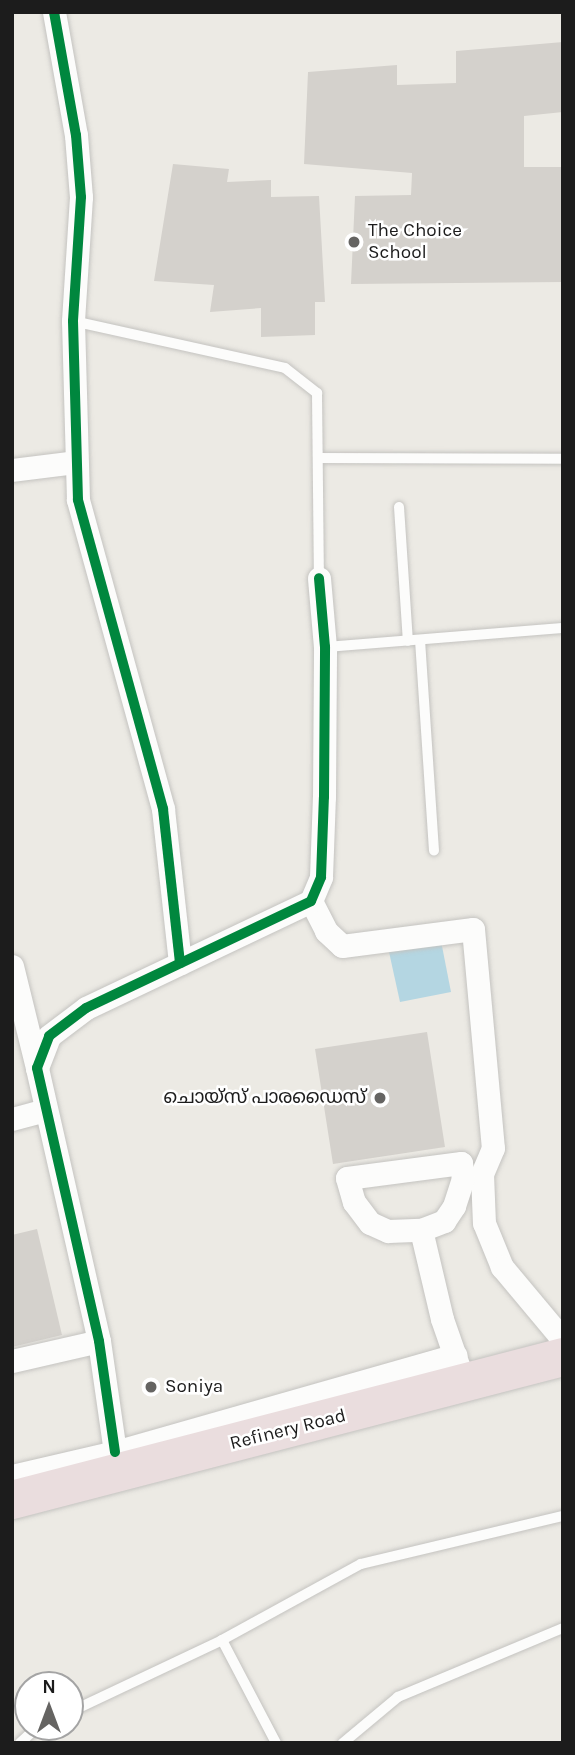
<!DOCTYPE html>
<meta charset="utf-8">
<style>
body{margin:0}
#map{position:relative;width:575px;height:1755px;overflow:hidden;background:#eceae4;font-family:Karla,"Noto Sans Malayalam",sans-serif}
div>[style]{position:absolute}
.water>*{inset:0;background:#b4d6e2}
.building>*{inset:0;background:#d4d1cc}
.roads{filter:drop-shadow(0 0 2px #c4c3c0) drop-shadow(0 0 2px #c4c3c0)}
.lane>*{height:10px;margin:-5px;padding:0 5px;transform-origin:5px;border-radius:5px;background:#fcfcfb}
.street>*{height:23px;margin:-11.5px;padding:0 11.5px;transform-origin:11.5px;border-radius:11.5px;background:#fcfcfb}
.highway>*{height:38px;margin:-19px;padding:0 19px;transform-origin:19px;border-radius:19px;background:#eaddde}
.cycleway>*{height:10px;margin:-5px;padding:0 5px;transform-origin:5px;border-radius:5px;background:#00873e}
.dots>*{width:19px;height:19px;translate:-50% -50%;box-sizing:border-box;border:4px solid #fff;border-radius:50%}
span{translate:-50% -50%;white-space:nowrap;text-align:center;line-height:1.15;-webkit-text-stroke:5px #fff;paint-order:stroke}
.poi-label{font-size:19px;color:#1c1c1c}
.left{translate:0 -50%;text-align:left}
.right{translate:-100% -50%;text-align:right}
.street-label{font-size:19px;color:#1c1c1c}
.frame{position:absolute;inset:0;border:14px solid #1c1c1c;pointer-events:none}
.north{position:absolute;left:14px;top:1671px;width:70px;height:70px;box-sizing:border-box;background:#fff;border:2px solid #a4a4a4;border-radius:50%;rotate:0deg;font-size:19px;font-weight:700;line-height:28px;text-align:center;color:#1c1c1c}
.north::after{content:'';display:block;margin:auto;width:24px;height:32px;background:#656462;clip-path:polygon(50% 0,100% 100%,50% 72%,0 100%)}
</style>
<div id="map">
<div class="water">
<i style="clip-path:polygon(441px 941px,451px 992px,400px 1002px,389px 952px)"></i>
</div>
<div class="building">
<i style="clip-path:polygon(563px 42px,563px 112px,524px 116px,524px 167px,563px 167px,563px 282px,351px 284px,355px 196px,411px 195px,412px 173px,304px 164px,308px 72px,397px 65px,397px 85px,456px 83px,456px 51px)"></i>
<i style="clip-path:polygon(173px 164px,229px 169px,227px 182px,271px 180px,271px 197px,319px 196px,325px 302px,315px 302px,315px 335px,261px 337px,261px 308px,210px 312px,214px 285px,154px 281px)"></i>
<i style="clip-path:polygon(427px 1032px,445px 1147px,333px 1164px,315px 1049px)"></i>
<i style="clip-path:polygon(37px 1229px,62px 1335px,12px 1347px,12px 1235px)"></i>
</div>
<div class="roads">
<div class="lane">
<i style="left:73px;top:321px;width:217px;rotate:12.5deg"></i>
<i style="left:285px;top:368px;width:41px;rotate:38deg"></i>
<i style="left:317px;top:393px;width:185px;rotate:89.4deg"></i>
<i style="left:318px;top:458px;width:245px;rotate:0.2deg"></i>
<i style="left:399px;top:507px;width:134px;rotate:86.2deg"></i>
<i style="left:420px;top:640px;width:211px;rotate:86.2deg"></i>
<i style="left:325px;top:647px;width:239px;rotate:-4.6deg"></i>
<i style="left:222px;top:1640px;width:116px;rotate:62.3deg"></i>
<i style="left:70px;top:1712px;width:168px;rotate:-25.3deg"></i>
<i style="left:222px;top:1640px;width:158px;rotate:-28.7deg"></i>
<i style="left:361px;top:1564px;width:208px;rotate:-13.4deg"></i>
<i style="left:20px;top:1743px;width:23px;rotate:-43deg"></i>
<i style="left:343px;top:1743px;width:72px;rotate:-39.9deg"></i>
<i style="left:398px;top:1697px;width:179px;rotate:-22.7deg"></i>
</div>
<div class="street">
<i style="left:54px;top:12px;width:125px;rotate:79.9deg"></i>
<i style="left:76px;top:135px;width:62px;rotate:85.4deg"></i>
<i style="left:81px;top:197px;width:124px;rotate:93.7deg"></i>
<i style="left:73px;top:321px;width:179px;rotate:88.4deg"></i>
<i style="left:78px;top:500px;width:320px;rotate:74.6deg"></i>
<i style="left:163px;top:809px;width:155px;rotate:83.7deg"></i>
<i style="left:12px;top:470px;width:64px;rotate:-7.1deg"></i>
<i style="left:311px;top:901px;width:34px;rotate:63deg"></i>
<i style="left:326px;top:931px;width:22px;rotate:43deg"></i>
<i style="left:342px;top:946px;width:132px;rotate:-7.4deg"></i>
<i style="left:473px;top:929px;width:220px;rotate:84.8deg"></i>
<i style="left:493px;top:1148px;width:28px;rotate:113deg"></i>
<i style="left:482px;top:1174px;width:49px;rotate:87.7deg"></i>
<i style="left:484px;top:1223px;width:48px;rotate:67.8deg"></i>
<i style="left:502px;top:1267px;width:95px;rotate:50.1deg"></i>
<i style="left:12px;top:966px;width:105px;rotate:76.2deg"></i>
<i style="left:12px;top:1119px;width:34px;rotate:-15deg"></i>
<i style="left:421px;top:1230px;width:25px;rotate:-21deg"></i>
<i style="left:444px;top:1221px;width:18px;rotate:-56deg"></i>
<i style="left:454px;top:1206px;width:28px;rotate:-72deg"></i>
<i style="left:463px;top:1179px;width:16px;rotate:-97deg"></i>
<i style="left:461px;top:1163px;width:115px;rotate:172.5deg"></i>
<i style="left:347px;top:1178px;width:25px;rotate:74deg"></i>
<i style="left:354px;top:1202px;width:26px;rotate:53deg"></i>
<i style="left:370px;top:1223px;width:20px;rotate:24deg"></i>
<i style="left:388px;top:1231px;width:33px;rotate:-2deg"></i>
<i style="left:421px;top:1230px;width:91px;rotate:76.7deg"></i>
<i style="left:442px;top:1319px;width:70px;rotate:70.8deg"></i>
<i style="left:12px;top:1361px;width:89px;rotate:-12.9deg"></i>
<i style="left:115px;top:1452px;width:112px;rotate:-98.2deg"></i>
<i style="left:99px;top:1341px;width:280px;rotate:-102.8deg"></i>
<i style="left:37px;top:1068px;width:34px;rotate:-69deg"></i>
<i style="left:49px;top:1036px;width:46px;rotate:-37.1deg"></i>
<i style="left:86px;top:1008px;width:249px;rotate:-25.4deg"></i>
<i style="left:311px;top:901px;width:26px;rotate:-67deg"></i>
<i style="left:321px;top:877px;width:80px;rotate:-87.9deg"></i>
<i style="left:324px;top:797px;width:150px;rotate:-89.6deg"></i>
<i style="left:325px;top:647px;width:69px;rotate:-95deg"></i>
<i style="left:12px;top:1476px;width:106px;rotate:-13.1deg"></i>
<i style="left:115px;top:1452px;width:354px;rotate:-15.9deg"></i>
</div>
<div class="highway">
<i style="left:12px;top:1500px;width:569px;rotate:-14.55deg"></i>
</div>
</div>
<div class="cycleway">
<i style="left:54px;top:12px;width:125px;rotate:79.9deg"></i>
<i style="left:76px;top:135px;width:62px;rotate:85.4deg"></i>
<i style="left:81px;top:197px;width:124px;rotate:93.7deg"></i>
<i style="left:73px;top:321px;width:179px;rotate:88.4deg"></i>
<i style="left:78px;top:500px;width:320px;rotate:74.6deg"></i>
<i style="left:163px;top:809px;width:155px;rotate:83.7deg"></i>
<i style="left:115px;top:1452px;width:112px;rotate:-98.2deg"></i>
<i style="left:99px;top:1341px;width:280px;rotate:-102.8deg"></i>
<i style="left:37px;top:1068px;width:34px;rotate:-69deg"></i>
<i style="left:49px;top:1036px;width:46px;rotate:-37.1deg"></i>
<i style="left:86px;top:1008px;width:249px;rotate:-25.4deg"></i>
<i style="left:311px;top:901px;width:26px;rotate:-67deg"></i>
<i style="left:321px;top:877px;width:80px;rotate:-87.9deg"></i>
<i style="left:324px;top:797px;width:150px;rotate:-89.6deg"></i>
<i style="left:325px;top:647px;width:69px;rotate:-95deg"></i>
</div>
<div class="dots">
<i style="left:354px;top:242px;background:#656462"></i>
<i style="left:380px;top:1098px;background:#656462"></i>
<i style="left:151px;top:1387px;background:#656462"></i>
</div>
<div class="poi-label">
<span class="left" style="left:368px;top:242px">The Choice<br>School</span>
<span class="right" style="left:366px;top:1098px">ചൊയ്സ് പാരഡൈസ്</span>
<span class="left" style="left:165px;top:1387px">Soniya</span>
</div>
<div class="street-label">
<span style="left:288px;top:1430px;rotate:-14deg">Refinery Road</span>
</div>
<div class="frame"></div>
<div class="north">N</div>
</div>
